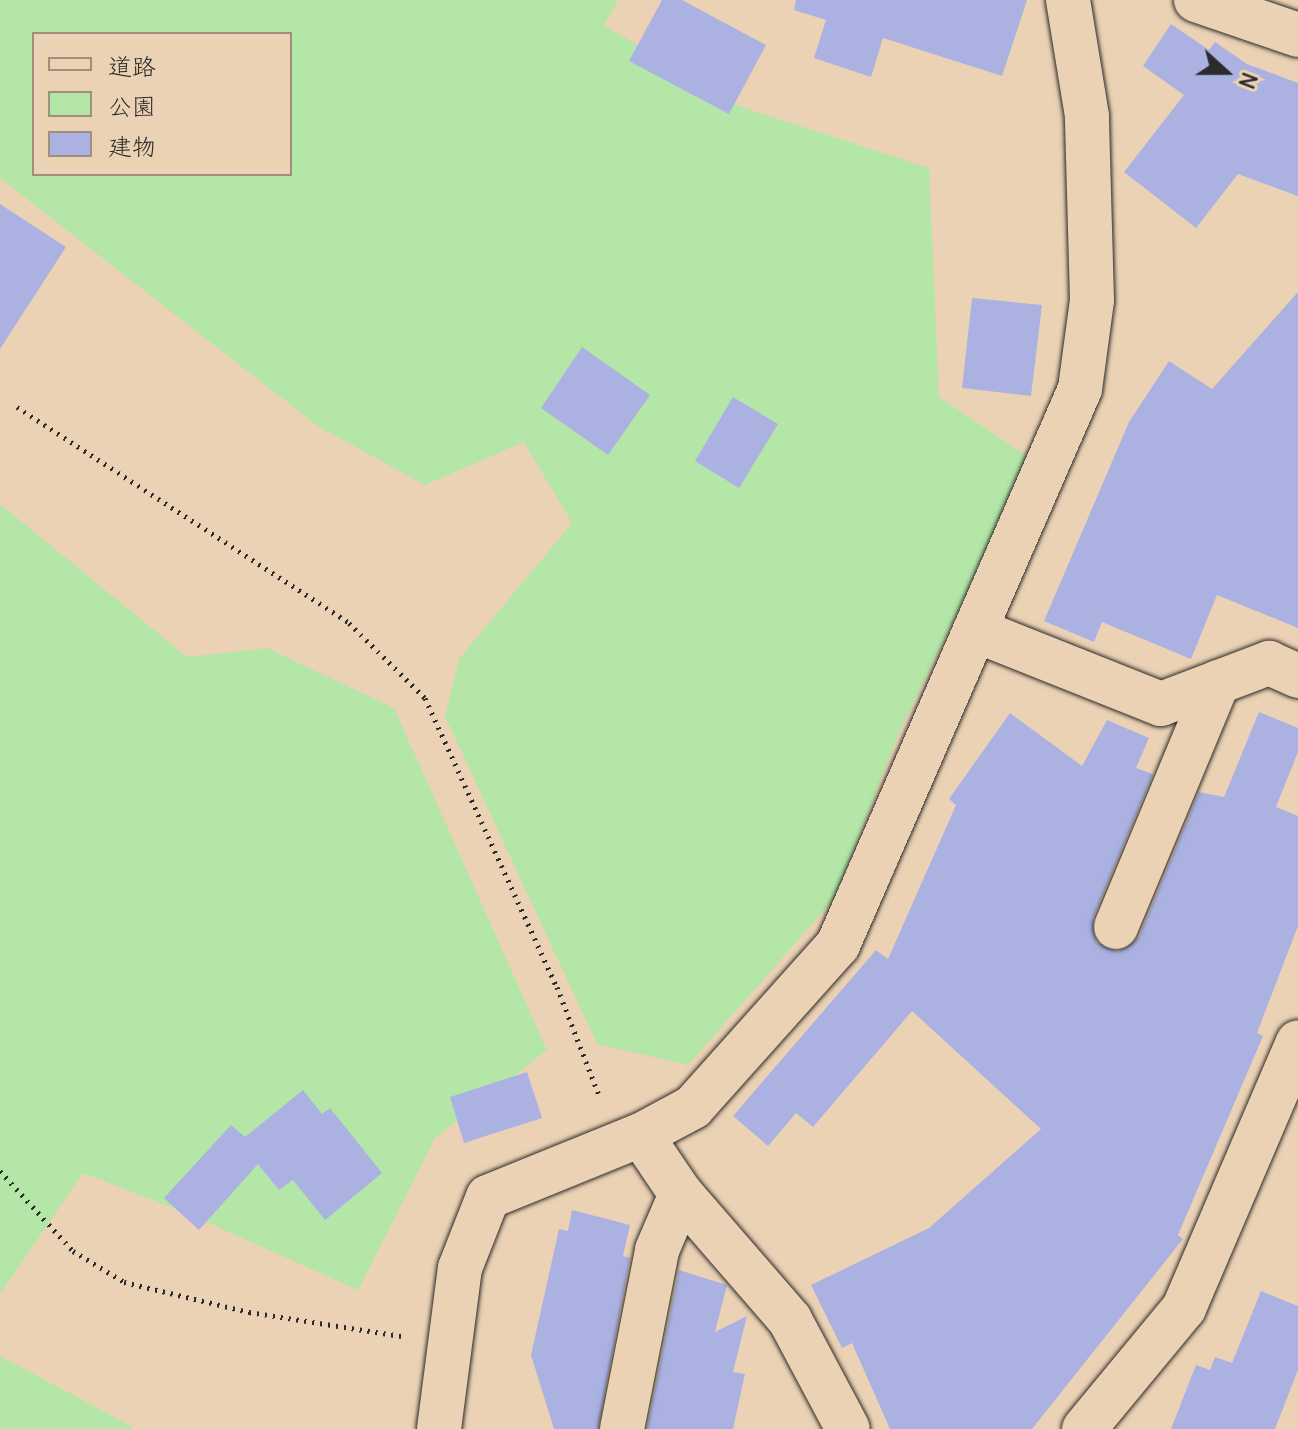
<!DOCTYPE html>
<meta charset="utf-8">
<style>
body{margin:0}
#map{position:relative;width:1298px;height:1429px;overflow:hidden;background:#ecd2b4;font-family:Delius,"Klee One",sans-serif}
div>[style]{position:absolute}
.green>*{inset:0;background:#b3e6a7}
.building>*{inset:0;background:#abb2e2}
.path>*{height:5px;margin-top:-2.5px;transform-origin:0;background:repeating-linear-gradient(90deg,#2b2b2b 0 2px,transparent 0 8px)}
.roads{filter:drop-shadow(0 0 2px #2b2b2b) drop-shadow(0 0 2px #2b2b2b)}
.minor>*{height:44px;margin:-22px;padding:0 22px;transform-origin:22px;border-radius:22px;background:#ecd2b4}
span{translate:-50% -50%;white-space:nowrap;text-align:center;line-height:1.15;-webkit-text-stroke:8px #ecd2b4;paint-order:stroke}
.legend{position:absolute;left:32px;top:32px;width:260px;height:144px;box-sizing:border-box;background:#ecd2b4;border:2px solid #9f8f7d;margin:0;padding:10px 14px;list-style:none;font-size:24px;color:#2b2b2b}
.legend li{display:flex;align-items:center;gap:16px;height:40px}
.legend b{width:40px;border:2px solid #9f8f7d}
.north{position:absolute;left:1186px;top:32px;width:80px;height:80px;-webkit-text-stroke:6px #ecd2b4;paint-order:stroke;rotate:111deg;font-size:22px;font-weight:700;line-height:32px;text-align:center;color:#2b2b2b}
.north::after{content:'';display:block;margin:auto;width:28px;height:36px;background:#2b2b2b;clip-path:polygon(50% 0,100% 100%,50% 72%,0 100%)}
</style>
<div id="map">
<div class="green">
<i style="clip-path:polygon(evenodd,0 0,618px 0,604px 25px,739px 106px,929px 168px,939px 397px,1033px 460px,900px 730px,835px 898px,688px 1065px,597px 1044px,445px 716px,459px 659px,572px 523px,524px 442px,425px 485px,319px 427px,0 178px,0 0,34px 34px,290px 34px,290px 174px,34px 174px,34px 34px)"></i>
<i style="clip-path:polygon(0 504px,187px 657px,267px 648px,394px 708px,547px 1050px,435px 1138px,358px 1290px,189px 1214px,83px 1173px,0 1294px)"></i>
<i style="clip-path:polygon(0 1356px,131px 1426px,133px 1429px,0 1429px)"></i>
</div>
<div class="building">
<i style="clip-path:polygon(662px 0,682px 0,766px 45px,729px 114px,629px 61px)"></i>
<i style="clip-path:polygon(796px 0,1027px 0,1002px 76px,883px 38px,871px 77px,814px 58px,826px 20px,794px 10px)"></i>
<i style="clip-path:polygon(1171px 24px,1209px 50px,1215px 42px,1247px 64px,1298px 83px,1298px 196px,1238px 174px,1196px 228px,1124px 172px,1184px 95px,1143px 66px)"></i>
<i style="clip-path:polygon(0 204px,66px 247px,0 349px)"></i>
<i style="clip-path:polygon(1298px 292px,1298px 628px,1217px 595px,1191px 659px,1102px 622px,1094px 642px,1044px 621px,1129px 422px,1169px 361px,1212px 389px)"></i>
<i style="clip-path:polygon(972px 298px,1042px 305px,1031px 396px,962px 388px)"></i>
<i style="clip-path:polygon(582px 347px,650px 395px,608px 455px,541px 408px)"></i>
<i style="clip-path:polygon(733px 397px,778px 424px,739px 488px,695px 461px)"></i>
<i style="clip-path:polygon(1259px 712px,1298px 728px,1298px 752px,1276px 807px,1298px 816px,1298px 926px,1257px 1033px,1263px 1036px,1178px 1235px,1183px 1239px,1032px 1429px,890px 1429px,852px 1343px,842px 1348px,811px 1285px,929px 1228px,1041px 1129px,912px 1011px,813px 1127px,796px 1113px,768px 1146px,733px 1116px,876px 950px,888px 959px,956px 805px,949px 799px,1010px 713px,1082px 766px,1107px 720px,1149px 738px,1136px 768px,1153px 774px,1093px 918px,1096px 942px,1118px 952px,1139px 937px,1199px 792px,1224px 797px)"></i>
<i style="clip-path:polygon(527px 1072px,542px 1118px,464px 1143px,450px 1097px)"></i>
<i style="clip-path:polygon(303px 1090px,322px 1114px,330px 1108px,382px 1173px,325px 1220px,293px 1180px,279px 1190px,258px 1164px,199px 1230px,164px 1198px,231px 1125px,245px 1137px)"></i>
<i style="clip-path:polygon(572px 1210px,630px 1225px,623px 1256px,630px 1258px,598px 1429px,554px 1429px,531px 1355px,559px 1229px,568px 1231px)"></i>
<i style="clip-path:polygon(679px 1270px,727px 1285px,715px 1332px,747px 1316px,733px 1372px,745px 1374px,733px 1429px,647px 1429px)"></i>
<i style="clip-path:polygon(1261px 1291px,1298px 1306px,1298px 1370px,1275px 1429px,1171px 1429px,1196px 1365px,1210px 1370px,1215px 1357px,1232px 1363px)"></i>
</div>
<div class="path">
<i style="left:17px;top:407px;width:396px;rotate:33deg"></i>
<i style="left:349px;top:623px;width:107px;rotate:44.6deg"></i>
<i style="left:425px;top:698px;width:318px;rotate:65.5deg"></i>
<i style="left:557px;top:987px;width:119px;rotate:68.8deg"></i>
<i style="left:0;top:1171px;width:108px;rotate:47.6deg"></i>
<i style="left:73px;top:1251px;width:60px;rotate:31.3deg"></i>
<i style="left:124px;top:1282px;width:129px;rotate:13.5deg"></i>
<i style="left:249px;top:1312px;width:154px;rotate:9deg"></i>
</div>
<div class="roads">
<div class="minor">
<i style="left:1196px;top:0;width:108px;rotate:18.9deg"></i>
<i style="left:975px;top:630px;width:200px;rotate:21.7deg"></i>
<i style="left:1161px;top:704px;width:116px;rotate:-20.8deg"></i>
<i style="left:1269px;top:663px;width:32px;rotate:24deg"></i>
<i style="left:1116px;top:927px;width:265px;rotate:-67.4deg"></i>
<i style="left:641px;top:1135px;width:71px;rotate:55.9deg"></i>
<i style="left:681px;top:1194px;width:167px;rotate:49.1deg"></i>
<i style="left:790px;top:1320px;width:123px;rotate:62deg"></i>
<i style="left:439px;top:1429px;width:162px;rotate:-82.6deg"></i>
<i style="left:460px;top:1268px;width:76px;rotate:-68.5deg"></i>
<i style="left:488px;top:1197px;width:165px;rotate:-22.1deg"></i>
<i style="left:641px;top:1135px;width:59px;rotate:-28.3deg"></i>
<i style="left:693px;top:1107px;width:217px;rotate:-48.2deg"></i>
<i style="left:838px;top:945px;width:606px;rotate:-66.48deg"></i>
<i style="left:1080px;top:389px;width:90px;rotate:-82.3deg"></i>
<i style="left:1092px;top:300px;width:184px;rotate:-91.6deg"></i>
<i style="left:1087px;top:116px;width:118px;rotate:-99.3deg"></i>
<i style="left:622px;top:1429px;width:182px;rotate:-78.9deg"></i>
<i style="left:657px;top:1250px;width:61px;rotate:-66.8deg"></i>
<i style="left:1084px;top:1429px;width:157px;rotate:-50.4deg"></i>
<i style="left:1184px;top:1308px;width:289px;rotate:-66.8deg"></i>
</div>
</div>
<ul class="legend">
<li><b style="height:10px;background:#ecd2b4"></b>道路</li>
<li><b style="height:22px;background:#b3e6a7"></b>公園</li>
<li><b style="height:22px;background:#abb2e2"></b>建物</li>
</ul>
<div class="north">N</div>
</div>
